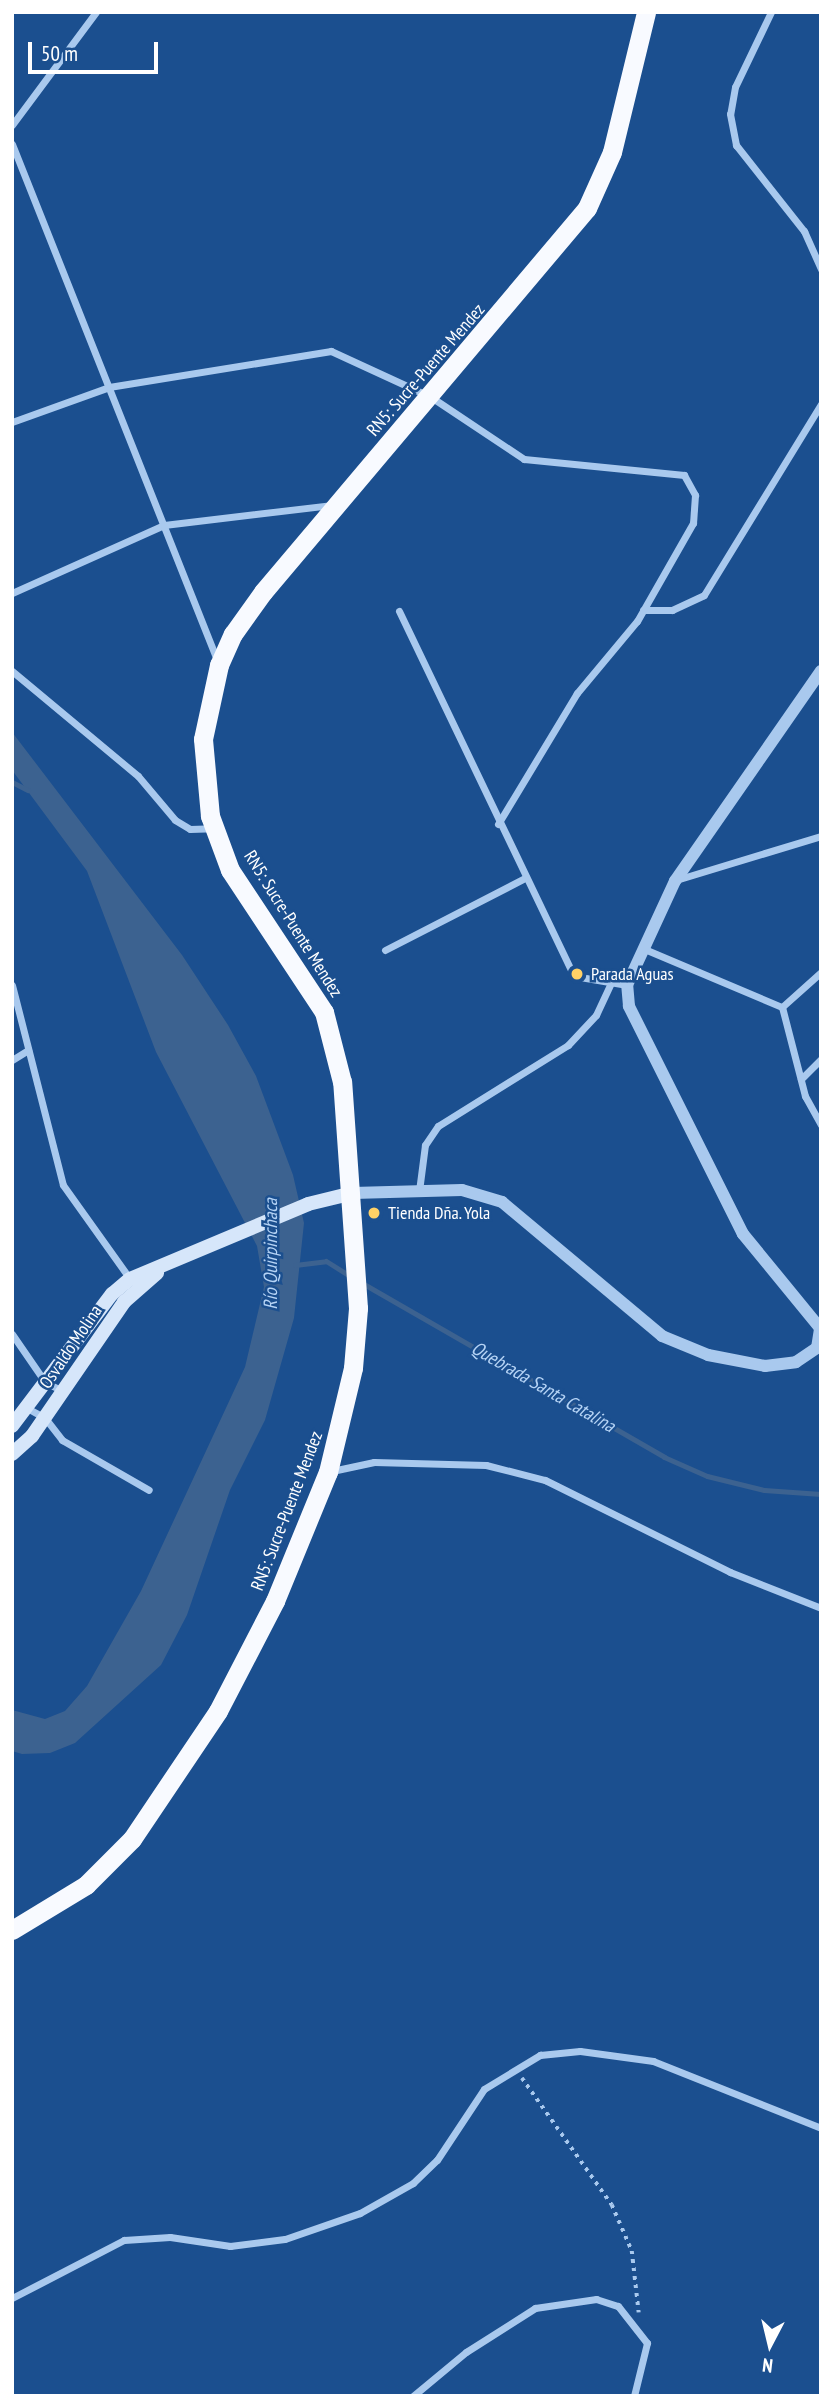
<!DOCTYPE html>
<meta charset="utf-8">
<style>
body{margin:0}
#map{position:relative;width:833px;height:2408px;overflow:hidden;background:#1b4f8f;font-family:"PT Sans Narrow",sans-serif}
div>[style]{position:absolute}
.water>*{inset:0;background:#3c6290}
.stream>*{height:5px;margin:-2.5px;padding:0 2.5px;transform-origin:2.5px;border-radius:2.5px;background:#3c6290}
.path>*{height:3.5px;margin-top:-1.75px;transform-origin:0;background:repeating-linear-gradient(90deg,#a9c9ee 0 3.5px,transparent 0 8.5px)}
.minor>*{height:7px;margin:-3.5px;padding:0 3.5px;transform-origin:3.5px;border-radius:3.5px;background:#a9c9ee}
.tertiary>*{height:12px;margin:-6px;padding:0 6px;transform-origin:6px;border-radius:6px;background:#a9c9ee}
.secondary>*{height:14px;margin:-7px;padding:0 7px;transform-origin:7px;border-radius:7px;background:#d6e6fa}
.trunk>*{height:19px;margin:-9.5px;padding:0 9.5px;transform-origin:9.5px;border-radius:9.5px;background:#f8faff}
.dots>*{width:19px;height:19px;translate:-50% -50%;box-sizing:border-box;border:4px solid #1b4f8f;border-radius:50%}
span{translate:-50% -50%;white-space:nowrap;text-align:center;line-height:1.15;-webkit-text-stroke:5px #1b4f8f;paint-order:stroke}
.street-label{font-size:18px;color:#fff}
.poi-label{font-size:18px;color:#fff}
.left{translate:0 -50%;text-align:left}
.water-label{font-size:19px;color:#b5d3f5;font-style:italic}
.frame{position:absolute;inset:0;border:14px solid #fff;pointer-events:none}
.north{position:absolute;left:735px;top:2310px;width:70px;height:70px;-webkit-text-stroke:5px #1b4f8f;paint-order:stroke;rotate:187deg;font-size:19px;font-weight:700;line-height:28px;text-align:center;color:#fff}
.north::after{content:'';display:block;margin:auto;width:24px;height:32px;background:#fff;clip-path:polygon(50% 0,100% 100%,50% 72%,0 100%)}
.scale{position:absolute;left:28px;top:42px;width:130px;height:32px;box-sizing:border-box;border:4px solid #fff;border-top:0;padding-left:9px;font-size:21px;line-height:24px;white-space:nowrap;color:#fff;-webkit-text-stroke:5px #1b4f8f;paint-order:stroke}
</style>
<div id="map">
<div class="water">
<i style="clip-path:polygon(12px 732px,182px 955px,228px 1025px,256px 1076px,293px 1175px,304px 1223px,294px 1318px,265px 1420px,230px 1490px,187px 1615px,161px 1665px,75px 1743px,50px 1753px,22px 1754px,12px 1751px,12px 1710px,45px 1719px,65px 1711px,87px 1686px,141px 1591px,245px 1367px,264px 1287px,257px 1246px,156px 1052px,87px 871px,12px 770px)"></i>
</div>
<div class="stream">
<i style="left:12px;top:782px;width:18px;rotate:27deg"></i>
<i style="left:295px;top:1265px;width:31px;rotate:-7deg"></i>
<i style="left:326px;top:1261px;width:28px;rotate:32deg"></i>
<i style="left:362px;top:1283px;width:349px;rotate:29.9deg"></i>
<i style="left:664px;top:1457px;width:47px;rotate:23.8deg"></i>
<i style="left:707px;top:1476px;width:59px;rotate:13.8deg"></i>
<i style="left:764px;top:1490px;width:57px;rotate:4deg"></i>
</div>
<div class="path">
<i style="left:522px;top:2078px;width:156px;rotate:54.7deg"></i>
<i style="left:612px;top:2205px;width:50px;rotate:66.5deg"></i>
<i style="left:632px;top:2251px;width:62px;rotate:83.6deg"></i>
</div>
<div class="minor">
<i style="left:771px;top:12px;width:83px;rotate:115.6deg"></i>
<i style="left:735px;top:87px;width:27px;rotate:100deg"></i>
<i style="left:730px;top:114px;width:32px;rotate:79deg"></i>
<i style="left:736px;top:145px;width:110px;rotate:51.7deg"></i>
<i style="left:804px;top:231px;width:42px;rotate:65.9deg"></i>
<i style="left:12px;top:125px;width:141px;rotate:-53.4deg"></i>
<i style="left:12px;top:144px;width:555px;rotate:68.33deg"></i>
<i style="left:12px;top:422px;width:103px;rotate:-19.8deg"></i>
<i style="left:109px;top:387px;width:225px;rotate:-9.2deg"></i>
<i style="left:331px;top:351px;width:110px;rotate:24.7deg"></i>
<i style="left:431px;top:397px;width:112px;rotate:33.7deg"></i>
<i style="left:524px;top:459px;width:161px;rotate:5.7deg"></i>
<i style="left:684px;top:475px;width:23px;rotate:61deg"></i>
<i style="left:695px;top:495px;width:28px;rotate:94deg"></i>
<i style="left:693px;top:523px;width:113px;rotate:119.7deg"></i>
<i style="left:637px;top:621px;width:94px;rotate:129.8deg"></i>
<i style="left:577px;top:693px;width:153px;rotate:121.1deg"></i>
<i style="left:12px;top:593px;width:167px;rotate:-24.1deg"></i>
<i style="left:164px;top:525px;width:168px;rotate:-6.8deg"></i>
<i style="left:643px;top:610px;width:29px"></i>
<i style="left:672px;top:610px;width:35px;rotate:-25deg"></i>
<i style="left:704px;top:595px;width:224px;rotate:-58.5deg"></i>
<i style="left:399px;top:611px;width:405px;rotate:64.4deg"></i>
<i style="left:574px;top:976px;width:54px;rotate:9.6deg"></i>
<i style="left:12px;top:671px;width:164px;rotate:39.8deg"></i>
<i style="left:138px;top:776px;width:57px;rotate:49.9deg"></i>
<i style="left:175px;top:820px;width:17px;rotate:31deg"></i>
<i style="left:190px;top:829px;width:23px;rotate:-2deg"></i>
<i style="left:676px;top:880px;width:152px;rotate:-16.9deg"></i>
<i style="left:642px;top:948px;width:152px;rotate:22.9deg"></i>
<i style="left:782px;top:1007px;width:52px;rotate:-41.9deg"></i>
<i style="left:385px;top:950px;width:157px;rotate:-27.2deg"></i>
<i style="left:12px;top:985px;width:206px;rotate:75.7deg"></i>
<i style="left:63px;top:1185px;width:115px;rotate:54.5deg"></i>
<i style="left:782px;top:1007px;width:92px;rotate:75.5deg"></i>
<i style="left:805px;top:1096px;width:33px;rotate:61deg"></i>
<i style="left:12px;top:1060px;width:19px;rotate:-32deg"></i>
<i style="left:801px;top:1079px;width:28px;rotate:-45deg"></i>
<i style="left:419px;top:1191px;width:46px;rotate:-82.6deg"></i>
<i style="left:425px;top:1145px;width:23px;rotate:-56deg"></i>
<i style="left:438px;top:1126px;width:153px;rotate:-31.9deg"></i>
<i style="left:568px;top:1045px;width:41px;rotate:-47deg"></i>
<i style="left:596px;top:1015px;width:35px;rotate:-65deg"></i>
<i style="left:12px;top:1334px;width:58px;rotate:55.5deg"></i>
<i style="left:45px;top:1382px;width:20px;rotate:27deg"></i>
<i style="left:27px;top:1408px;width:21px;rotate:29deg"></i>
<i style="left:45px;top:1418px;width:28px;rotate:52deg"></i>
<i style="left:62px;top:1440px;width:100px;rotate:29.9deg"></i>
<i style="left:332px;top:1471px;width:43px;rotate:-12.1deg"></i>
<i style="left:374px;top:1462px;width:112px;rotate:1.5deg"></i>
<i style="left:486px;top:1465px;width:61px;rotate:14.3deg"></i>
<i style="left:545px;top:1480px;width:207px;rotate:26.4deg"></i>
<i style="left:730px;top:1572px;width:98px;rotate:21.6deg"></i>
<i style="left:12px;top:2298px;width:126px;rotate:-27.4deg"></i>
<i style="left:124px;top:2240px;width:46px;rotate:-3.7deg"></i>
<i style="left:170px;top:2237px;width:61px;rotate:8.5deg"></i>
<i style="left:230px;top:2246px;width:55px;rotate:-7.3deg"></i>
<i style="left:285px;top:2239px;width:79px;rotate:-19.1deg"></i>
<i style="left:360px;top:2213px;width:61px;rotate:-29.5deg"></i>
<i style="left:413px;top:2183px;width:33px;rotate:-44deg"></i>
<i style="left:437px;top:2160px;width:85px;rotate:-56.5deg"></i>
<i style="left:484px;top:2089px;width:66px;rotate:-31.3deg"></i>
<i style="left:540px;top:2055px;width:40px;rotate:-5.7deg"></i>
<i style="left:580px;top:2051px;width:74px;rotate:7.8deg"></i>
<i style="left:653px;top:2061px;width:181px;rotate:21.7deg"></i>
<i style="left:413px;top:2396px;width:69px;rotate:-39.7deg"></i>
<i style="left:466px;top:2352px;width:82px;rotate:-32.5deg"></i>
<i style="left:535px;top:2308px;width:62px;rotate:-8.4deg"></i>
<i style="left:596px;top:2299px;width:23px;rotate:18deg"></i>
<i style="left:618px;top:2306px;width:47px;rotate:51.9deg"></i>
<i style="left:647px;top:2343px;width:55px;rotate:103.8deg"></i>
</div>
<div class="tertiary">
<i style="left:353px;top:1193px;width:109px;rotate:-1.6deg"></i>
<i style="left:462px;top:1190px;width:42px;rotate:16.7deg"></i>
<i style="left:502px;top:1202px;width:209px;rotate:39.9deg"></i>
<i style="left:662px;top:1336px;width:50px;rotate:22.4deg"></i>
<i style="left:708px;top:1355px;width:58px;rotate:10.9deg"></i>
<i style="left:765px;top:1366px;width:31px;rotate:-7deg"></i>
<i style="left:796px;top:1362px;width:25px;rotate:-34deg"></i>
<i style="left:817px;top:1348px;width:20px;rotate:-81deg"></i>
<i style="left:820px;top:1328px;width:122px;rotate:-129.3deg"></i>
<i style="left:743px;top:1234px;width:255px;rotate:-116.6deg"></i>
<i style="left:629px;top:1006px;width:21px;rotate:-95deg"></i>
<i style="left:627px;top:985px;width:115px;rotate:-65.2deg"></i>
<i style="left:675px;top:881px;width:256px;rotate:-55.2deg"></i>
</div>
<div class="secondary">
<i style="left:12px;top:1426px;width:166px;rotate:-52.9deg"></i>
<i style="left:112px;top:1294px;width:23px;rotate:-40deg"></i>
<i style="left:130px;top:1279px;width:193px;rotate:-22.8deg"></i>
<i style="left:308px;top:1204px;width:46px;rotate:-13.7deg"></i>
<i style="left:12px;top:1454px;width:27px;rotate:-42deg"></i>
<i style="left:32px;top:1436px;width:163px;rotate:-55.5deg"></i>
<i style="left:124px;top:1302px;width:44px;rotate:-41.3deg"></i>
</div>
<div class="trunk">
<i style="left:12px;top:1930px;width:87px;rotate:-31.3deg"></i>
<i style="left:86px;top:1885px;width:65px;rotate:-45deg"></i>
<i style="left:132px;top:1839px;width:154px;rotate:-56.1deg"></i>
<i style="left:218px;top:1711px;width:124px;rotate:-62.6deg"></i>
<i style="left:275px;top:1601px;width:139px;rotate:-67.7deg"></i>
<i style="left:328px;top:1472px;width:107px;rotate:-76.5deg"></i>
<i style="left:353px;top:1368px;width:60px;rotate:-85.2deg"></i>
<i style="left:358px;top:1308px;width:227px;rotate:-94deg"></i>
<i style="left:342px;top:1082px;width:72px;rotate:-104.4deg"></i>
<i style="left:324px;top:1012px;width:170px;rotate:-123.5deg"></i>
<i style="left:230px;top:870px;width:58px;rotate:-110.3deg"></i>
<i style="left:210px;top:816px;width:77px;rotate:-95.2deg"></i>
<i style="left:203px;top:739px;width:76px;rotate:-77.8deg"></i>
<i style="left:219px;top:665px;width:34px;rotate:-66deg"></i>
<i style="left:233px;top:634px;width:52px;rotate:-54.5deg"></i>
<i style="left:263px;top:592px;width:502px;rotate:-49.84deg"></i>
<i style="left:587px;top:208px;width:61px;rotate:-65.9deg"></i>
<i style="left:612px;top:152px;width:144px;rotate:-76.3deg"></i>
</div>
<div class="dots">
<i style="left:577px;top:974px;background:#ffd166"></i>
<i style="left:374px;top:1213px;background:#ffd166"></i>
</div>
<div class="street-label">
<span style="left:426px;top:370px;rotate:-49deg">RN5: Sucre-Puente Mendez</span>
<span style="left:293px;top:924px;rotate:58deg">RN5: Sucre-Puente Mendez</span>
<span style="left:71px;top:1347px;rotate:-56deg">Osvaldo Molina</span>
<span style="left:287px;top:1511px;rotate:-69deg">RN5: Sucre-Puente Mendez</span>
</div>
<div class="poi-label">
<span class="left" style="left:591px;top:974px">Parada Aguas</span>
<span class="left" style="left:388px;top:1213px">Tienda Dña. Yola</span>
</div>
<div class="water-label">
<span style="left:271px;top:1254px;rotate:-90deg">Río Quirpinchaca</span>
<span style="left:543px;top:1387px;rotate:30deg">Quebrada Santa Catalina</span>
</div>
<div class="frame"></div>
<div class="north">N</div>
<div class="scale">50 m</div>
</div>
